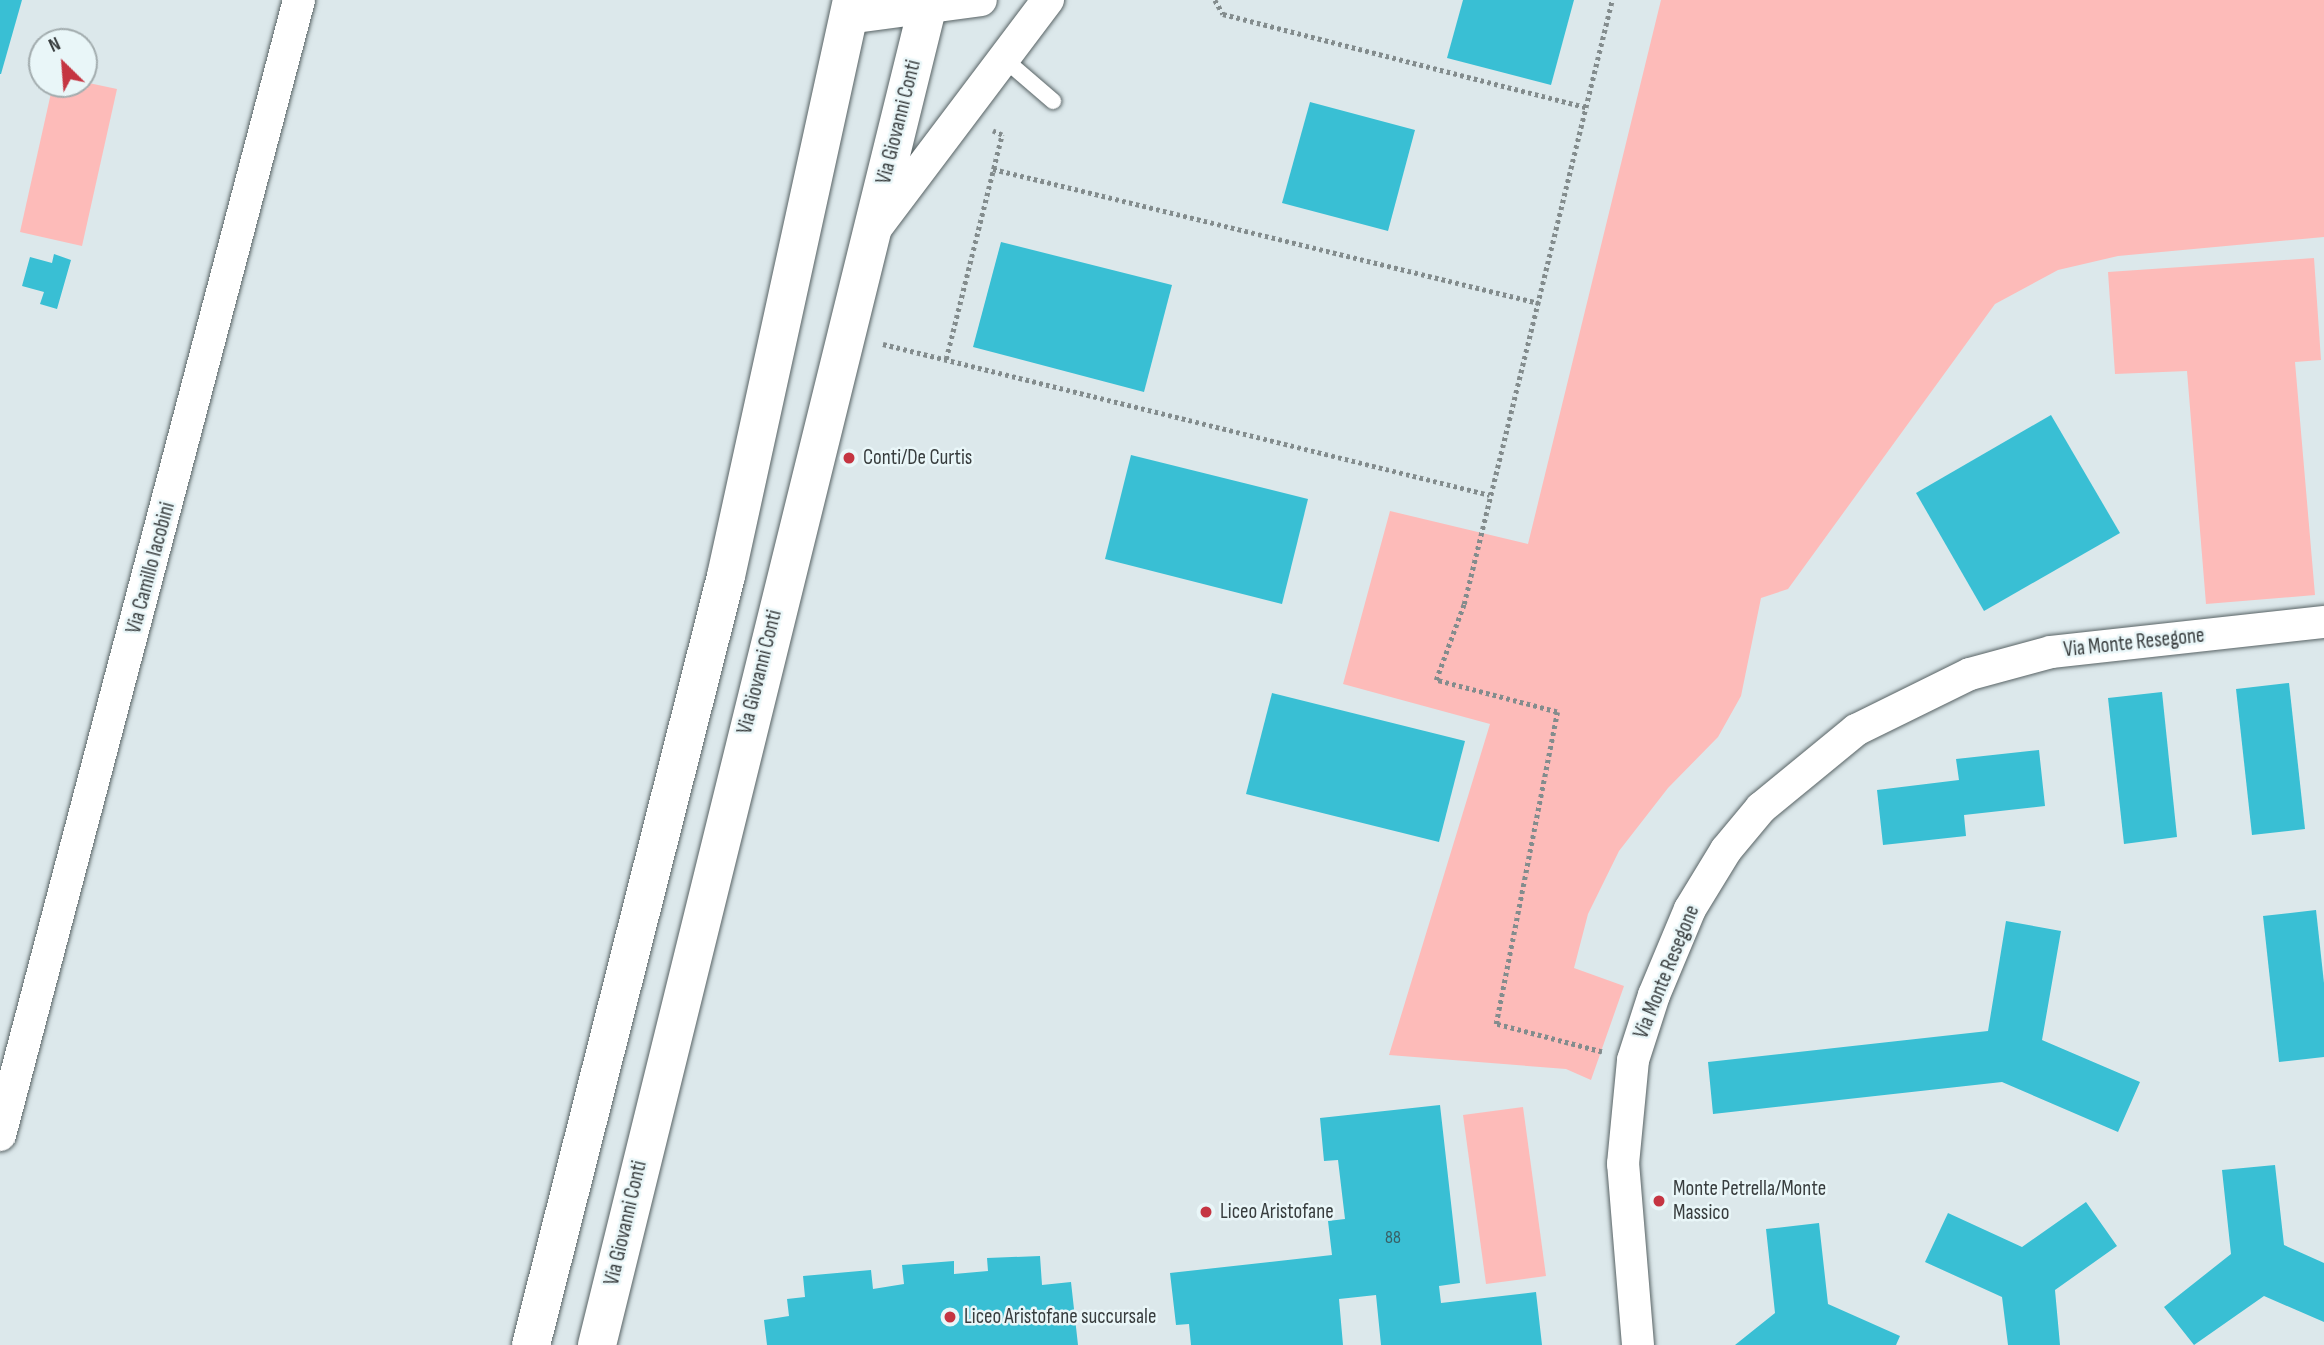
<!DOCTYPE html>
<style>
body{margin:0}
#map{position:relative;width:2324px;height:1345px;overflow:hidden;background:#dce8eb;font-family:"Sofia Sans Condensed",sans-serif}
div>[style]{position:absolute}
.green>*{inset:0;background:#fdbbb9}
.building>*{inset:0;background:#39bfd4}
.path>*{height:4.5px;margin-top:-2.25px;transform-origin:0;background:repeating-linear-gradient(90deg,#838c8d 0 3.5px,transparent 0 7px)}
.roads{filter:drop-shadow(0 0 2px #586365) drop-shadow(0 0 2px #586365)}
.lane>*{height:16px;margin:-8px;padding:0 8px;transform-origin:8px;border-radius:8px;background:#fff}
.street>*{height:32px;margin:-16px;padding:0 16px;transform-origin:16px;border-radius:16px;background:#fff}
.secondary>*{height:38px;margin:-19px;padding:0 19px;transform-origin:19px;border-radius:19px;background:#fff}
.dots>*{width:19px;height:19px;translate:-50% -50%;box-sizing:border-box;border:4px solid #e9f6f8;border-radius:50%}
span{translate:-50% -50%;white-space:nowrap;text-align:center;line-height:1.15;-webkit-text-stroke:5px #e9f6f8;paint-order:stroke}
.number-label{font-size:18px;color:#385e64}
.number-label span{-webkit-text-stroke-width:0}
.street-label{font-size:21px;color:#383d3e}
.poi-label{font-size:21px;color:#383d3e}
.left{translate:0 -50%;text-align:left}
.north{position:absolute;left:28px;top:28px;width:70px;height:70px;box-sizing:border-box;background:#e9f6f8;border:2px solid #a2acae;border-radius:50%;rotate:335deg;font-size:19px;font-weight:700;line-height:28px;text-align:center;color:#383d3e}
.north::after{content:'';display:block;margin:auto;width:24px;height:32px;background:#c53542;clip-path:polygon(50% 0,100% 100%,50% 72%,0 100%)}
</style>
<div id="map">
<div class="green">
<i style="clip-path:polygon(1661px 0,2324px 0,2324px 237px,2118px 256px,2058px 270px,1995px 304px,1788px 589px,1761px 598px,1741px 696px,1718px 737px,1668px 788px,1619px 851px,1588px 914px,1574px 968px,1624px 986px,1591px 1080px,1566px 1069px,1389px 1055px,1490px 724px,1343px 684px,1390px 511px,1528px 544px)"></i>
<i style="clip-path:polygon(84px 82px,117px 89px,82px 246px,20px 232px,53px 84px)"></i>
<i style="clip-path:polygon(2314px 258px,2321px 360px,2295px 362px,2315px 595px,2206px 604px,2187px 371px,2115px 374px,2108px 272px)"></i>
<i style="clip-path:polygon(1523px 1107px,1546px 1276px,1486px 1284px,1463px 1115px)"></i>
</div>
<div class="building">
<i style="clip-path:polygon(0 0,22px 0,1px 74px,0 74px)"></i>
<i style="clip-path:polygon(1463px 0,1574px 0,1551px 85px,1447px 58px)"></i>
<i style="clip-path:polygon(1310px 102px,1415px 130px,1388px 231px,1282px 203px)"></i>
<i style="clip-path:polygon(1001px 242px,1172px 285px,1144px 392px,973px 347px)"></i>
<i style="clip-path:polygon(54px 254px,71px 260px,57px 309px,40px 304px,44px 292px,22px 286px,30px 257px,52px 263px)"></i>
<i style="clip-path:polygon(2051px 415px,2120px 533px,1984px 611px,1916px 493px)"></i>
<i style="clip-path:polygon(1131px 455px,1308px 499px,1282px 604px,1105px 559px)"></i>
<i style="clip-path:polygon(2289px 683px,2305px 829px,2252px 835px,2236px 689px)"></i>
<i style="clip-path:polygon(2162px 692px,2177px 837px,2124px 844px,2108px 698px)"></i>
<i style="clip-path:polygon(1272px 693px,1465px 741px,1439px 842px,1246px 794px)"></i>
<i style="clip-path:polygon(2039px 750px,2045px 806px,1964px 815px,1966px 836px,1883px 845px,1877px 790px,1959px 780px,1956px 759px)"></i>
<i style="clip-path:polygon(2316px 910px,2324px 983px,2324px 1057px,2279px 1062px,2263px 916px)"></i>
<i style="clip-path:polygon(2006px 921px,2061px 931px,2042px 1040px,2140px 1082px,2118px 1132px,2002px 1082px,1713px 1114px,1708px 1062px,1988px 1031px)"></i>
<i style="clip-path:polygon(1440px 1105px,1460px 1283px,1439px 1286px,1441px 1303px,1536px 1292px,1542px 1345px,1381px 1345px,1376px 1295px,1339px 1299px,1343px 1345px,1191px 1345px,1189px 1324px,1176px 1325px,1170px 1273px,1332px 1255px,1328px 1221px,1345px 1219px,1338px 1160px,1324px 1161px,1320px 1118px)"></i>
<i style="clip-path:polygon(2275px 1165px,2284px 1245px,2324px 1263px,2324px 1322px,2264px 1296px,2194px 1345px,2164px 1307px,2231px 1254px,2222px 1170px)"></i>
<i style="clip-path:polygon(2086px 1202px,2117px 1246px,2055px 1290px,2060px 1345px,2008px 1345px,2002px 1297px,1925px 1262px,1948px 1213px,2022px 1247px)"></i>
<i style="clip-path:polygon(1819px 1223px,1828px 1304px,1900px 1336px,1896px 1345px,1735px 1345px,1775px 1313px,1766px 1229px)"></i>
<i style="clip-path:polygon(1040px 1256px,1042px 1285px,1071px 1282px,1078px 1345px,767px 1345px,764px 1320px,789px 1316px,787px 1299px,805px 1297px,803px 1276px,871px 1270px,873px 1289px,904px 1284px,902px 1265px,954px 1261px,954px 1274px,988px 1271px,987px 1258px)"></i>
</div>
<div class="path">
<i style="left:1215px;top:0;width:16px;rotate:60deg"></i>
<i style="left:1223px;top:14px;width:377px;rotate:14.4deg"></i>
<i style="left:993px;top:169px;width:562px;rotate:13.79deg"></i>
<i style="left:883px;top:344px;width:625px;rotate:13.97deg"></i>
<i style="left:946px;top:359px;width:231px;rotate:-76deg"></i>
<i style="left:1002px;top:135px;width:10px;rotate:-156deg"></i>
<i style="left:1602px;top:1052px;width:110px;rotate:-165.2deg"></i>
<i style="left:1496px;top:1024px;width:318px;rotate:-78.9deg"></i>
<i style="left:1557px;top:712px;width:125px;rotate:-165.2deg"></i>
<i style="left:1436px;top:680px;width:81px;rotate:-69.8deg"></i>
<i style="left:1464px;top:604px;width:622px;rotate:-76.23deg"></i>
</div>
<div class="roads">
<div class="lane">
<i style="left:1003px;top:58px;width:66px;rotate:40.7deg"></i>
</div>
<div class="street">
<i style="left:848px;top:18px;width:134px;rotate:-7.7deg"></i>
<i style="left:876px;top:228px;width:286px;rotate:-53deg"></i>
<i style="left:0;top:1135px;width:1174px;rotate:-75.24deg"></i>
<i style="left:1638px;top:1345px;width:182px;rotate:-94.7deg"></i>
<i style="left:1623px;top:1164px;width:104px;rotate:-84.5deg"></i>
<i style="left:1633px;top:1060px;width:68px;rotate:-72.1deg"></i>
<i style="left:1654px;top:995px;width:93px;rotate:-67.3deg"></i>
<i style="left:1690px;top:909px;width:69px;rotate:-58.6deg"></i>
<i style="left:1726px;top:850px;width:55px;rotate:-50.2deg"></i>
<i style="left:1761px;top:808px;width:123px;rotate:-39.4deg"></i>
<i style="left:1856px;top:730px;width:127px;rotate:-26.2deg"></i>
<i style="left:1970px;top:674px;width:84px;rotate:-15.2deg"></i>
<i style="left:2051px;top:652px;width:275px;rotate:-6.3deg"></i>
</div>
<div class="secondary">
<i style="left:531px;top:1345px;width:793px;rotate:-75.77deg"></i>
<i style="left:726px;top:576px;width:590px;rotate:-77.66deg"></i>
<i style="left:597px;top:1345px;width:1385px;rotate:-76.13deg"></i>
</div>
</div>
<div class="dots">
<i style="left:849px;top:458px;background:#c53542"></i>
<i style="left:1659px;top:1201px;background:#c53542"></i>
<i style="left:1206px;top:1212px;background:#c53542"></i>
<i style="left:950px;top:1317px;background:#c53542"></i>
</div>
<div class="number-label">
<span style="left:1393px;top:1238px">88</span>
</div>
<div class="street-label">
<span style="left:899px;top:122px;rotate:-76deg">Via Giovanni Conti</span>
<span style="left:151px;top:568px;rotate:-75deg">Via Camillo Iacobini</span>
<span style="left:2134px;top:643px;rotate:-6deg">Via Monte Resegone</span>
<span style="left:760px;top:672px;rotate:-76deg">Via Giovanni Conti</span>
<span style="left:1667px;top:972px;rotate:-68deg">Via Monte Resegone</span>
<span style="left:626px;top:1223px;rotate:-77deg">Via Giovanni Conti</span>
</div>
<div class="poi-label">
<span class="left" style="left:863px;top:458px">Conti/De Curtis</span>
<span class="left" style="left:1673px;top:1201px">Monte Petrella/Monte<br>Massico</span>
<span class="left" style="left:1220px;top:1212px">Liceo Aristofane</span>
<span class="left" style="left:964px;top:1317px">Liceo Aristofane succursale</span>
</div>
<div class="north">N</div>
</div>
